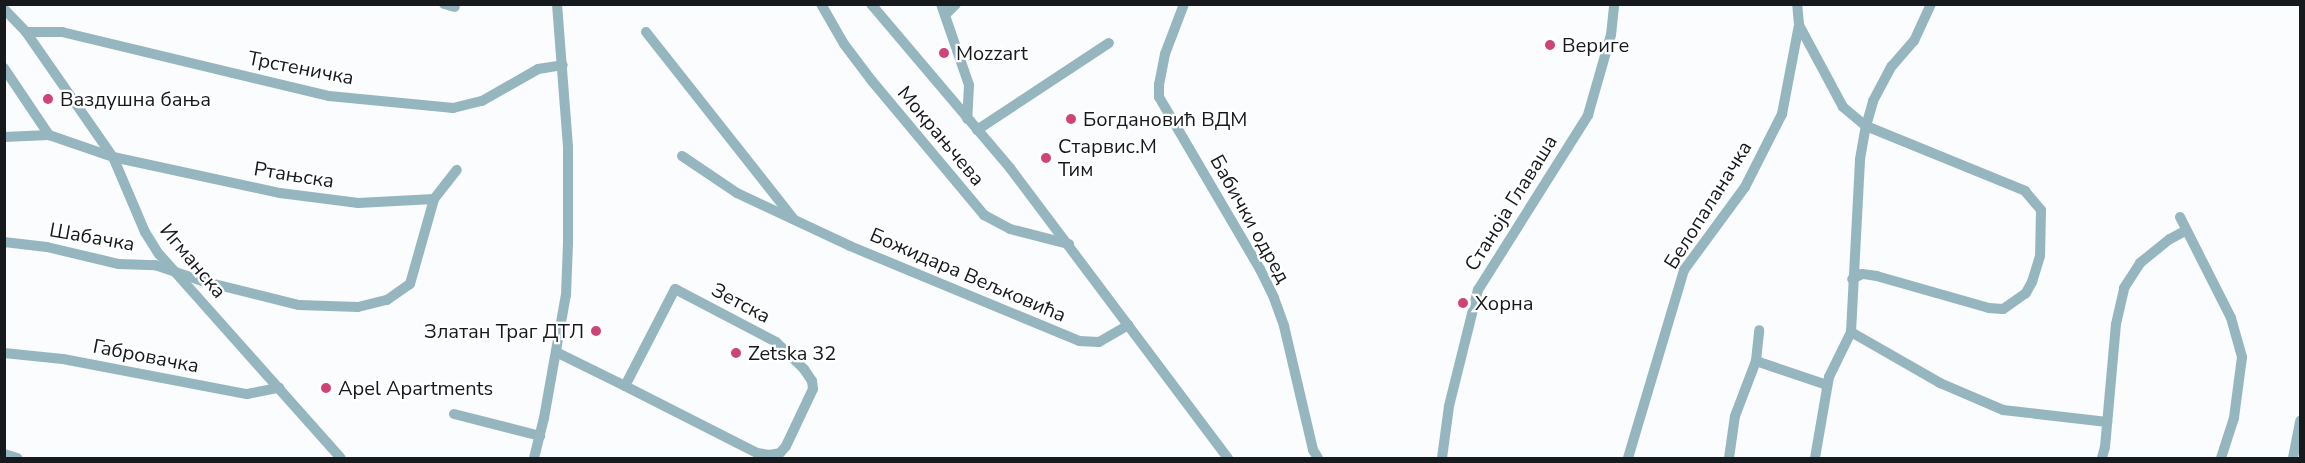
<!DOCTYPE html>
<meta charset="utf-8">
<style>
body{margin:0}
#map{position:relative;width:2305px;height:463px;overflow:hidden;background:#fafcfd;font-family:"Nunito Sans",sans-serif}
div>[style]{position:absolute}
.minor>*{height:10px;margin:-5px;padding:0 5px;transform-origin:5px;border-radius:5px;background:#96b6bf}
.dots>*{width:16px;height:16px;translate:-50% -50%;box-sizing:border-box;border:3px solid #fff;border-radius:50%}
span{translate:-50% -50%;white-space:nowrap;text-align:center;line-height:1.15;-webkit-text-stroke:4.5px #fff;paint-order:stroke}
.poi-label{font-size:20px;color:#171a1d}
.left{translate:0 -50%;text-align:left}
.right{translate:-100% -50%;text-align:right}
.street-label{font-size:20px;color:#171a1d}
.frame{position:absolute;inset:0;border:6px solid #171a1d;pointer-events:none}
</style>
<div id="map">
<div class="minor">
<i style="left:444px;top:4px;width:11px;rotate:15deg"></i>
<i style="left:821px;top:4px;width:46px;rotate:60.1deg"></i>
<i style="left:844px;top:44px;width:46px;rotate:52.9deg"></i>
<i style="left:872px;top:81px;width:175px;rotate:50.1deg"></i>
<i style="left:984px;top:215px;width:30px;rotate:28deg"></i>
<i style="left:1010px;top:229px;width:61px;rotate:14.3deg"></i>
<i style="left:871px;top:4px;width:215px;rotate:49.7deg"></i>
<i style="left:1010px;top:168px;width:363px;rotate:53.1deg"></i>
<i style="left:941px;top:4px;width:86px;rotate:70.9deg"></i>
<i style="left:969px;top:85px;width:34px;rotate:93deg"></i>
<i style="left:1184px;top:4px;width:53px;rotate:110.8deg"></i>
<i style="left:1165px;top:54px;width:31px;rotate:101deg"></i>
<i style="left:1159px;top:84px;width:13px;rotate:90deg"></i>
<i style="left:1159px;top:97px;width:199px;rotate:59.6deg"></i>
<i style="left:1260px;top:269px;width:32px;rotate:64deg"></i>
<i style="left:1274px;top:298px;width:30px;rotate:70deg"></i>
<i style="left:1284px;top:326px;width:127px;rotate:76.8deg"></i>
<i style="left:1313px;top:450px;width:9px;rotate:58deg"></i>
<i style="left:4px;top:9px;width:32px;rotate:46deg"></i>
<i style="left:26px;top:32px;width:152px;rotate:55.2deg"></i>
<i style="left:113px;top:157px;width:82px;rotate:66.9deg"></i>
<i style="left:145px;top:232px;width:26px;rotate:58deg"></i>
<i style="left:159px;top:254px;width:273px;rotate:48.3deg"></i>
<i style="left:946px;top:14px;width:14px;rotate:-45deg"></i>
<i style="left:1799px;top:25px;width:93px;rotate:61.8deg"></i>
<i style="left:1843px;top:107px;width:30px;rotate:40deg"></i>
<i style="left:1866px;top:126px;width:172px;rotate:22.2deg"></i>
<i style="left:2025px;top:191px;width:25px;rotate:50deg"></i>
<i style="left:2041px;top:210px;width:46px;rotate:91.2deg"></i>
<i style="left:2040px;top:256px;width:27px;rotate:107deg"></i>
<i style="left:2032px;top:282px;width:13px;rotate:119deg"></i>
<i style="left:2026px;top:293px;width:28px;rotate:145deg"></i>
<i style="left:2003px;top:309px;width:14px;rotate:-176deg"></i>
<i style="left:1989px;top:308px;width:116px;rotate:-164.1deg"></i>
<i style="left:1877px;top:276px;width:15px;rotate:-172deg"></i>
<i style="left:1862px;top:274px;width:11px;rotate:153deg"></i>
<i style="left:26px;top:32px;width:36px"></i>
<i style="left:62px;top:32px;width:275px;rotate:13.5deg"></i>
<i style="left:329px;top:96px;width:125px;rotate:5.5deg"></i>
<i style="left:453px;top:108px;width:30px;rotate:-14deg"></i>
<i style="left:482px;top:101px;width:64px;rotate:-29.7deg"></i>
<i style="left:538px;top:69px;width:25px;rotate:-9deg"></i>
<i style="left:646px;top:32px;width:237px;rotate:51.7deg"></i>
<i style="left:4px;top:68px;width:81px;rotate:56.1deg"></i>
<i style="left:977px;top:130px;width:158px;rotate:-33.4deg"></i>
<i style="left:4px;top:137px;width:45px;rotate:-2.5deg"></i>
<i style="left:49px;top:135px;width:68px;rotate:19deg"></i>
<i style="left:113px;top:157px;width:171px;rotate:12.2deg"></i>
<i style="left:280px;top:193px;width:79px;rotate:7.3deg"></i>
<i style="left:358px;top:203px;width:76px;rotate:-3deg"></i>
<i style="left:434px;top:199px;width:37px;rotate:-52deg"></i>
<i style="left:682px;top:156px;width:66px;rotate:33.9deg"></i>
<i style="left:737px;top:193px;width:125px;rotate:25.1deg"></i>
<i style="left:850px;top:246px;width:248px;rotate:22.5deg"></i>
<i style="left:1079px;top:341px;width:20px;rotate:3deg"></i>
<i style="left:1099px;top:342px;width:34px;rotate:-30deg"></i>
<i style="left:2180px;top:217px;width:113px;rotate:63.2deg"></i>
<i style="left:2231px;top:318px;width:41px;rotate:74.2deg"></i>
<i style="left:2242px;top:357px;width:62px;rotate:97.5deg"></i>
<i style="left:2234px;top:418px;width:42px;rotate:108deg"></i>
<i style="left:4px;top:242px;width:43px;rotate:6.6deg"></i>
<i style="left:47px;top:247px;width:74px;rotate:13.3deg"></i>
<i style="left:119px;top:264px;width:36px;rotate:2deg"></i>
<i style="left:155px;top:265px;width:50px;rotate:18.8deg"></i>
<i style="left:202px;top:281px;width:100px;rotate:13.9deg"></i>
<i style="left:299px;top:305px;width:59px;rotate:1.9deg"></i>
<i style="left:358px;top:307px;width:30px;rotate:-14deg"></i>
<i style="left:387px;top:300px;width:28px;rotate:-35deg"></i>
<i style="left:410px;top:284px;width:88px;rotate:-74.2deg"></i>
<i style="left:1851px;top:332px;width:103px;rotate:29.8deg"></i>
<i style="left:1940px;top:383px;width:69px;rotate:23.2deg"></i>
<i style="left:2003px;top:410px;width:105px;rotate:6.6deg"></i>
<i style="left:556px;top:352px;width:77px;rotate:26.2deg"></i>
<i style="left:625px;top:386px;width:148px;rotate:26.9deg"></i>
<i style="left:757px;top:453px;width:12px;rotate:9deg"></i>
<i style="left:769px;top:455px;width:11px;rotate:-10deg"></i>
<i style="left:780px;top:453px;width:9px;rotate:-49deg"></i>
<i style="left:786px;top:446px;width:63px;rotate:-64.7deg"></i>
<i style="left:813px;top:389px;width:8px;rotate:-97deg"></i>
<i style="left:812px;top:381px;width:14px;rotate:-124deg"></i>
<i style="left:804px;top:369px;width:39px;rotate:-136deg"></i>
<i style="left:776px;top:342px;width:114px;rotate:-152.3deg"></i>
<i style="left:675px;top:289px;width:109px;rotate:117.3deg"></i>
<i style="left:4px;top:353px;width:59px;rotate:5.8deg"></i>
<i style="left:63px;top:359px;width:187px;rotate:10.8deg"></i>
<i style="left:247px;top:394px;width:33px;rotate:-11deg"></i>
<i style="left:1756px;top:361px;width:75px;rotate:18.7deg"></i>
<i style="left:454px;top:414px;width:89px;rotate:14.3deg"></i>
<i style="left:4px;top:454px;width:14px;rotate:17deg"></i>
<i style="left:534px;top:458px;width:41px;rotate:-76deg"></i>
<i style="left:544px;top:418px;width:125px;rotate:-79.9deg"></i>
<i style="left:566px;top:295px;width:51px;rotate:-87.8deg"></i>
<i style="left:568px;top:244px;width:97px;rotate:-90deg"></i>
<i style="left:568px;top:147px;width:143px;rotate:-94.4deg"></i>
<i style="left:1442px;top:458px;width:52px;rotate:-82.3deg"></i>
<i style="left:1449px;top:406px;width:120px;rotate:-76deg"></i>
<i style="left:1478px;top:290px;width:207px;rotate:-57.8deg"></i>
<i style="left:1588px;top:115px;width:83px;rotate:-74deg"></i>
<i style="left:1611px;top:35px;width:31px;rotate:-84deg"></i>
<i style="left:1628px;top:458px;width:196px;rotate:-73.4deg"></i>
<i style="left:1684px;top:270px;width:103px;rotate:-53.7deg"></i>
<i style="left:1745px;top:187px;width:82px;rotate:-63.1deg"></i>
<i style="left:1782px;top:114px;width:91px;rotate:-79.2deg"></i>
<i style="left:1799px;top:25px;width:21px;rotate:-95deg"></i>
<i style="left:1729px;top:458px;width:42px;rotate:-81.9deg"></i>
<i style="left:1735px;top:416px;width:59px;rotate:-69.1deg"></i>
<i style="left:1756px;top:361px;width:31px;rotate:-84deg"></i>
<i style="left:1815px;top:458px;width:82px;rotate:-80.2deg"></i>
<i style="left:1829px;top:377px;width:50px;rotate:-63.9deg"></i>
<i style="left:1851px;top:332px;width:173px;rotate:-87deg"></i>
<i style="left:1860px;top:159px;width:34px;rotate:-80deg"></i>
<i style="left:1866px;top:126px;width:26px;rotate:-74deg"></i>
<i style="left:1873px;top:101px;width:40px;rotate:-62deg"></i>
<i style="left:1892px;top:66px;width:33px;rotate:-49deg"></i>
<i style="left:1914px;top:41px;width:41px;rotate:-65.3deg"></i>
<i style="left:2102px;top:458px;width:11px;rotate:-75deg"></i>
<i style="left:2105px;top:447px;width:123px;rotate:-84.9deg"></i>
<i style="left:2116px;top:324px;width:37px;rotate:-77deg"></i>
<i style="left:2124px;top:288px;width:30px;rotate:-57deg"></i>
<i style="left:2140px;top:263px;width:38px;rotate:-39deg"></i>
<i style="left:2170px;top:239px;width:17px;rotate:-28deg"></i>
<i style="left:2293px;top:458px;width:38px;rotate:-79deg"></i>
</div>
<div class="dots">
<i style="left:1550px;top:45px;background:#ce4378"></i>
<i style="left:944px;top:53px;background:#ce4378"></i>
<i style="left:48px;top:99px;background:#ce4378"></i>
<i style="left:1071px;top:119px;background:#ce4378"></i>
<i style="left:1046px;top:158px;background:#ce4378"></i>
<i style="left:1463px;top:303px;background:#ce4378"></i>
<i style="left:596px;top:331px;background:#ce4378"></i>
<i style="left:736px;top:353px;background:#ce4378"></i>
<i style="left:326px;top:388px;background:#ce4378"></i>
</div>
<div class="poi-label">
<span class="left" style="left:1562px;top:45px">Вериге</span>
<span class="left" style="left:956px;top:53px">Mozzart</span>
<span class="left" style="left:60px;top:99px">Ваздушна бања</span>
<span class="left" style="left:1083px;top:119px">Богдановић ВДМ</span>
<span class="left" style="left:1058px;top:158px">Старвис.М<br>Тим</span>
<span class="left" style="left:1475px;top:303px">Хорна</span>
<span class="right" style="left:584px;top:331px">Златан Траг ДТЛ</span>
<span class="left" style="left:748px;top:353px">Zetska 32</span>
<span class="left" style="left:338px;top:388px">Apel Apartments</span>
</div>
<div class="street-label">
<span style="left:301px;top:68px;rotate:11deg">Трстеничка</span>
<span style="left:941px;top:136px;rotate:50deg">Мокрањчева</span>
<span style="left:294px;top:175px;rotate:9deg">Ртањска</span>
<span style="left:1511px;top:203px;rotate:-58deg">Станоја Главаша</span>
<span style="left:1708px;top:205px;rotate:-58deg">Белопаланачка</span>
<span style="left:1250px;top:219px;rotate:61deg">Бабички одред</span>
<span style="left:92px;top:237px;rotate:10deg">Шабачка</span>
<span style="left:193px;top:261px;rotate:50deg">Игманска</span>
<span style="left:968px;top:275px;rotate:23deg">Божидара Вељковића</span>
<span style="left:741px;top:303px;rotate:28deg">Зетска</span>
<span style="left:146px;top:356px;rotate:11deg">Габровачка</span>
</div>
<div class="frame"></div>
</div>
